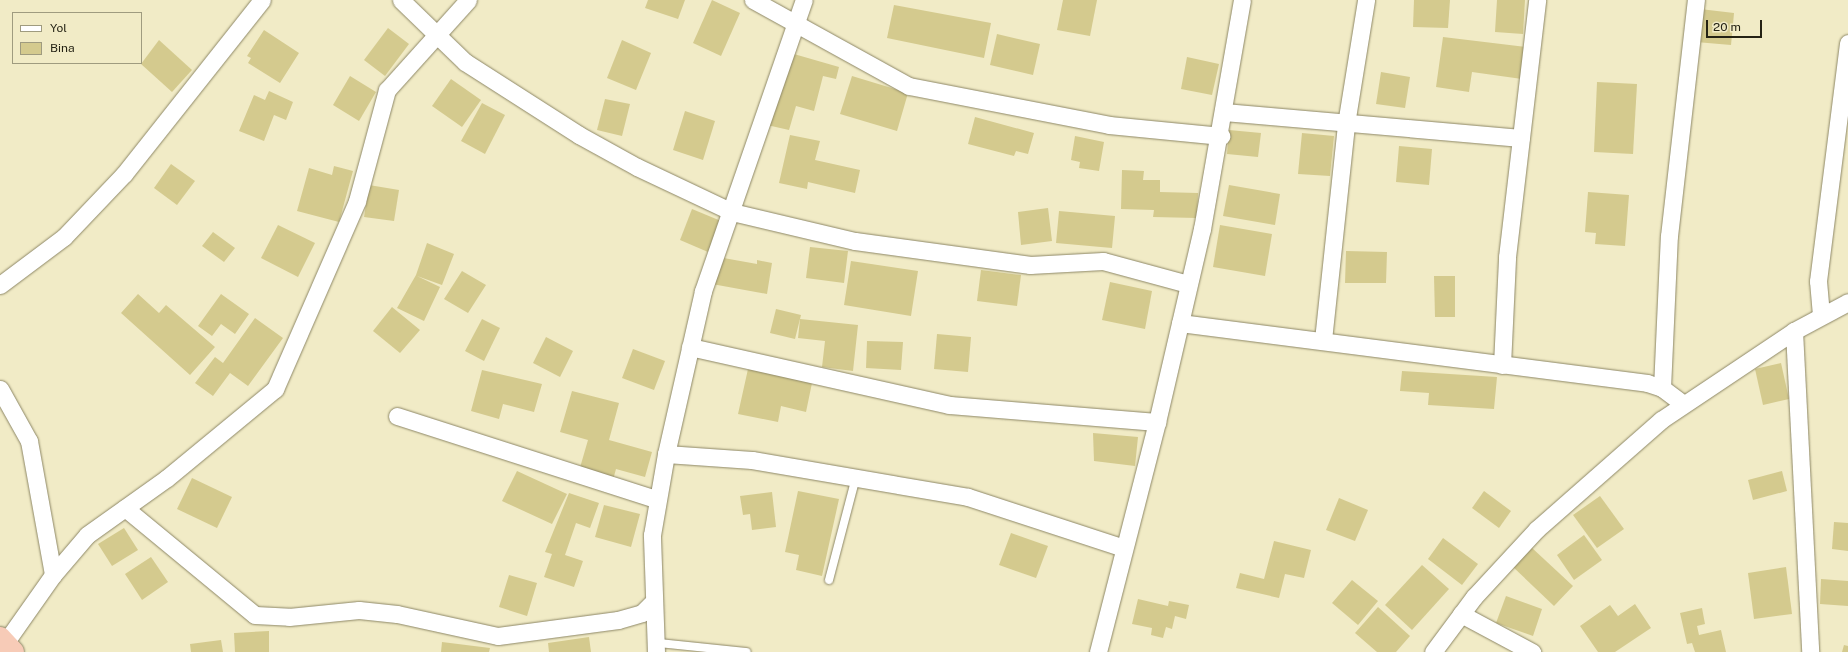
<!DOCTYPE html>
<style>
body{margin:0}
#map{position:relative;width:1848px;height:652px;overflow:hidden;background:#f1ebc6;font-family:"Public Sans",sans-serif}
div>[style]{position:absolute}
.building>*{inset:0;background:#d4ca8e}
.roads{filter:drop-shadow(0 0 1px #8d8766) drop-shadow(0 0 1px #8d8766)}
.lane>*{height:8px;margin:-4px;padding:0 4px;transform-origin:4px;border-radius:4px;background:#fff}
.street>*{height:17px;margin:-8.5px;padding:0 8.5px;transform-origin:8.5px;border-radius:8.5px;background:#fff}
.highway>*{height:22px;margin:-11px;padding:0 11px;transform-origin:11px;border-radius:11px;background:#f7cbb7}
span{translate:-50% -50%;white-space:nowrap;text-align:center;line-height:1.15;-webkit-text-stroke:3px #f1ebc6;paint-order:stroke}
.legend{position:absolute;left:12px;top:12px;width:130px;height:52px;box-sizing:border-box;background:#f1ebc6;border:1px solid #9f9b7f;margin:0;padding:5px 7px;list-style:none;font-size:12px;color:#242214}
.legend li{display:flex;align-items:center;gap:8px;height:20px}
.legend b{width:20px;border:1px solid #9f9b7f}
.scale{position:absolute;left:1706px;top:20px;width:56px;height:18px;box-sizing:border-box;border:2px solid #242214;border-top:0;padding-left:5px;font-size:12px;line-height:14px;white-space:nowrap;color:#242214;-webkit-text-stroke:3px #f1ebc6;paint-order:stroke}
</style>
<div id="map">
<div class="building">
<i style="clip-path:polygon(648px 0,685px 0,678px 19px,645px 8px)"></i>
<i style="clip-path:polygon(712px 0,740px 13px,721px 56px,693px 43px)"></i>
<i style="clip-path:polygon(1063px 0,1097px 0,1090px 36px,1057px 30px)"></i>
<i style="clip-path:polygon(1414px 0,1450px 0,1448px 28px,1413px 27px)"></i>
<i style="clip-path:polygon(1497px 0,1525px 0,1523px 34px,1495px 32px)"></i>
<i style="clip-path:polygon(894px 5px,991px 23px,984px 58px,887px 38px)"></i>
<i style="clip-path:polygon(1700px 9px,1734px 13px,1731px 45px,1696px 42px)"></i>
<i style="clip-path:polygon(388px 28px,409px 44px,385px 76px,364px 60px)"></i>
<i style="clip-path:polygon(264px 30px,299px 53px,280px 83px,248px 63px,251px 58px,247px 56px)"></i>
<i style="clip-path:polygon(997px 34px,1040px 44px,1033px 75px,990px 65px)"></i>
<i style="clip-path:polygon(1443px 37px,1527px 47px,1522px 79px,1472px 72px,1469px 92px,1436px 87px)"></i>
<i style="clip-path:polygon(159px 40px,192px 70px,172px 92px,141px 64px)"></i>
<i style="clip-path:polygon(622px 40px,651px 53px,636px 90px,607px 78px)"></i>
<i style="clip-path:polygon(787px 52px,839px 67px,836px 79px,823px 76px,814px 111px,796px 106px,789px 130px,767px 125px)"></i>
<i style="clip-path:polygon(1187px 57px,1219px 64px,1212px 95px,1181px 89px)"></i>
<i style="clip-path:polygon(1381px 72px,1410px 77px,1405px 108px,1376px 104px)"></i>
<i style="clip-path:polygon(350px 76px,376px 92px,359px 121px,333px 105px)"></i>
<i style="clip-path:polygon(852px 76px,908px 93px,897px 131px,840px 114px)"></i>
<i style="clip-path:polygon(451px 79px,481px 100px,462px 127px,432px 106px)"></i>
<i style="clip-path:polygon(1597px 82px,1637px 84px,1633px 154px,1594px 152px)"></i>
<i style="clip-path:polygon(269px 91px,293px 102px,286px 120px,274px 115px,264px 141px,239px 131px,254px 95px,265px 100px)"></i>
<i style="clip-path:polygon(605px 99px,630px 104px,622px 136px,597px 130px)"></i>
<i style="clip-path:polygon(482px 103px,505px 115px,485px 154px,461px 141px)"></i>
<i style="clip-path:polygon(685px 111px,715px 121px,703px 160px,673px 150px)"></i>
<i style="clip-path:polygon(975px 117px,1034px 133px,1028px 154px,1016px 151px,1014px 156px,968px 144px)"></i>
<i style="clip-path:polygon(1229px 130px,1261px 133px,1258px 157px,1227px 154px)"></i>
<i style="clip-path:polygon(1302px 133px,1334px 136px,1330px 176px,1298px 174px)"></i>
<i style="clip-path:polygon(790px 135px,820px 141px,815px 160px,860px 170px,855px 193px,808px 182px,807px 189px,779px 183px)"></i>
<i style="clip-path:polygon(1075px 136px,1104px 142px,1099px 171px,1079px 168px,1080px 162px,1071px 160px)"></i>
<i style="clip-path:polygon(1399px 146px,1432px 149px,1429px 185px,1396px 182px)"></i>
<i style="clip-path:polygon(171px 164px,195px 181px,177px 205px,154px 188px)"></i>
<i style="clip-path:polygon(334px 166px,353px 171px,339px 222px,297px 211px,309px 168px,332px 175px)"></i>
<i style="clip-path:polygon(1122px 170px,1144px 171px,1143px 180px,1160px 180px,1160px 192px,1198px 193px,1197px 218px,1153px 217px,1154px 210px,1121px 209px)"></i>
<i style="clip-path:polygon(369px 185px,399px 190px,394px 221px,364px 217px)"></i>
<i style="clip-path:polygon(1229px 185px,1280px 194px,1275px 225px,1223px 216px)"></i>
<i style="clip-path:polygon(1588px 192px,1629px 195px,1625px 246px,1595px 244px,1596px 233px,1585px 232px)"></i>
<i style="clip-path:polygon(1048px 208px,1052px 241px,1021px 245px,1018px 212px)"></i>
<i style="clip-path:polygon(692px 209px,721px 221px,708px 252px,680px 240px)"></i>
<i style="clip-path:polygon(1059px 211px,1115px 216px,1112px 248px,1056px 243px)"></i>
<i style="clip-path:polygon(278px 225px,315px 243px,298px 277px,261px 258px)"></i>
<i style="clip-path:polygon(1220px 225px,1272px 234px,1265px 276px,1213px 267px)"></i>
<i style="clip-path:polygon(213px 232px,235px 248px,224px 262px,202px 246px)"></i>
<i style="clip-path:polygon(427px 243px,454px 254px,442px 285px,417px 276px,440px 287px,424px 321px,397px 308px,416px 275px)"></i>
<i style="clip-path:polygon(810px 247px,848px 251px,844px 283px,806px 278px)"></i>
<i style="clip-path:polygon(1346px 251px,1387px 252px,1386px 283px,1345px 283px)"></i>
<i style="clip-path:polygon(718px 257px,757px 264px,757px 260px,772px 263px,767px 294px,712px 284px)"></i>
<i style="clip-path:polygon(851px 261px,918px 271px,911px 316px,844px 305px)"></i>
<i style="clip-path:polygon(981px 270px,1021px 275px,1017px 306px,977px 301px)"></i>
<i style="clip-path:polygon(462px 271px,486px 285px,468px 313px,444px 299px)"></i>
<i style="clip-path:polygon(1434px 276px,1455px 276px,1455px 317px,1435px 317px)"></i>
<i style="clip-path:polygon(1110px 282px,1152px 291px,1145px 329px,1102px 320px)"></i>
<i style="clip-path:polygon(138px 294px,159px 313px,166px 305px,215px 347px,190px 375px,121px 313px)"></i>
<i style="clip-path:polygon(221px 294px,249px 314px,235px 334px,221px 324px,212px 336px,198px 326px)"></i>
<i style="clip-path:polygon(392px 307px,420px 330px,400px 353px,373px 331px)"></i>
<i style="clip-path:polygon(776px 309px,801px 315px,795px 339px,770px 333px)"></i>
<i style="clip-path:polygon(255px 318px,283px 338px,248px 386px,230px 373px,213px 396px,195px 383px,215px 357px,223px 363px)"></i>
<i style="clip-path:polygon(482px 319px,500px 328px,484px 361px,465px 351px)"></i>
<i style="clip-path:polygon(800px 319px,858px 325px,853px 371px,822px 367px,825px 341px,798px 338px)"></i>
<i style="clip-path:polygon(937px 334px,971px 337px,968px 372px,934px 369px)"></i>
<i style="clip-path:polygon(546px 337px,573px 351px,560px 377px,533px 363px)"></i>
<i style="clip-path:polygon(867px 341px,903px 342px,901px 370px,866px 368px)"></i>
<i style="clip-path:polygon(633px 349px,665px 361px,654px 390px,622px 378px)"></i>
<i style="clip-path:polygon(1781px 363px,1789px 399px,1763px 405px,1755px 369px)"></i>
<i style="clip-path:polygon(748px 369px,812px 383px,806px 412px,781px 406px,778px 422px,738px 414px)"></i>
<i style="clip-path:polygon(482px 370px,542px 384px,534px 412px,503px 404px,499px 419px,471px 411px)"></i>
<i style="clip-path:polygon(1402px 371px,1497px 377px,1494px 409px,1428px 405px,1429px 393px,1400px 391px)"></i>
<i style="clip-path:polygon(572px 391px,619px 403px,609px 440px,652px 452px,645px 477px,616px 469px,613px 480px,579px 471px,588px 440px,560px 432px)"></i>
<i style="clip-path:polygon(1093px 433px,1138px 437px,1135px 466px,1094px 461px)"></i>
<i style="clip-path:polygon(517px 471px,567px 494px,552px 524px,502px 501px)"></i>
<i style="clip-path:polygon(1782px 471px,1787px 491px,1753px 500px,1748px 480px)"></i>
<i style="clip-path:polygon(192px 478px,232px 497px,217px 528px,177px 509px)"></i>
<i style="clip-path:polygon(798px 491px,839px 499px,822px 576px,796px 570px,799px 555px,785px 552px)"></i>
<i style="clip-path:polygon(1484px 491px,1511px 511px,1499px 528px,1472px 508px)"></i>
<i style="clip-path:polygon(772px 492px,776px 527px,752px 530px,750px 514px,743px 515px,740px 496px)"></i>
<i style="clip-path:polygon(569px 493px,599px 503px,590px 528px,576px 523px,565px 555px,583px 561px,574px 587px,544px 577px,552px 554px,545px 552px)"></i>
<i style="clip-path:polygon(1600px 496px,1624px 529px,1597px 548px,1573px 515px)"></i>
<i style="clip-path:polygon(1339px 498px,1368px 510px,1355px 541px,1326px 530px)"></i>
<i style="clip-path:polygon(604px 505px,640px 514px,631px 547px,595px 537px)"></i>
<i style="clip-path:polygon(1834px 522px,1848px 523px,1848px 551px,1832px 549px)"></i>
<i style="clip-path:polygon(124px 528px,138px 550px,112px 566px,98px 544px)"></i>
<i style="clip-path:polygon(1011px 533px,1048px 546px,1036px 578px,999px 565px)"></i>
<i style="clip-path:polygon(1584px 535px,1602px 560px,1574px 580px,1557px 555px)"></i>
<i style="clip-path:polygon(1443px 538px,1478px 564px,1462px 585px,1428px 559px)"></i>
<i style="clip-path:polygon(1274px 541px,1311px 550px,1304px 578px,1285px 574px,1279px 598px,1236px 588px,1240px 573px,1264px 579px)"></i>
<i style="clip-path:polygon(1531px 547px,1573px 586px,1554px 606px,1512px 566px)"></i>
<i style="clip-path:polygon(151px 557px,168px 582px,142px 600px,125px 574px)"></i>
<i style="clip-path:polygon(1422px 565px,1449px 589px,1412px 630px,1385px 605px)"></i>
<i style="clip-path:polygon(1786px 567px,1792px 614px,1754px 619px,1748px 573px)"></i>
<i style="clip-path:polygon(509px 575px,537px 583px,527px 616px,499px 607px)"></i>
<i style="clip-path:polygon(1821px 579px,1848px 581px,1848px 606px,1820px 604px)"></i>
<i style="clip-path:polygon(1352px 580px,1378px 601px,1358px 625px,1332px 603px)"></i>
<i style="clip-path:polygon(1506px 596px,1542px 609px,1533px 636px,1496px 623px)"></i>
<i style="clip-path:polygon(1138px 599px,1168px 606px,1169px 601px,1189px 605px,1186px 619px,1175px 616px,1172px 629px,1166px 627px,1163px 638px,1151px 635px,1152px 628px,1132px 624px)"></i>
<i style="clip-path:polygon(1635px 604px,1651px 628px,1615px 652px,1598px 652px,1580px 626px,1610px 605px,1618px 616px)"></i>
<i style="clip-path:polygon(1378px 607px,1410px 636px,1396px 652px,1377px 652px,1355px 633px)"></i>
<i style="clip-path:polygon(1702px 608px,1705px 624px,1697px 626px,1699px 635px,1721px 630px,1726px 652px,1695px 652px,1692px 643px,1687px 644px,1680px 613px)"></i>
<i style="clip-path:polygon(269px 631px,269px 652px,235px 652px,234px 633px)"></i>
<i style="clip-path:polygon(589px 637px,591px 652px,549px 652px,548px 643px)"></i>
<i style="clip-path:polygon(221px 640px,223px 652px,191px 652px,190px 644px)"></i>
<i style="clip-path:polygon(442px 642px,490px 648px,489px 652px,441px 652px)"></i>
<i style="clip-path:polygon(1844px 645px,1848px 646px,1848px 652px,1842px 652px)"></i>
</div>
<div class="roads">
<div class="lane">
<i style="left:829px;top:580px;width:102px;rotate:-75.3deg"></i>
<i style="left:658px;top:643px;width:89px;rotate:5.8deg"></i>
</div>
<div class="street">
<i style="left:401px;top:0;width:89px;rotate:44.1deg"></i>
<i style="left:465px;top:62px;width:135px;rotate:32.6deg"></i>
<i style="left:579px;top:135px;width:66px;rotate:28.9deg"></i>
<i style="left:637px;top:167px;width:105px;rotate:25.3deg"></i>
<i style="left:732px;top:212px;width:126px;rotate:13.3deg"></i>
<i style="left:855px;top:241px;width:177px;rotate:7.8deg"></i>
<i style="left:1030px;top:265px;width:73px;rotate:-3.1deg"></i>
<i style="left:1103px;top:261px;width:88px;rotate:15.1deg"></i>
<i style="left:753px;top:0;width:178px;rotate:28.9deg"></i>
<i style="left:909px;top:86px;width:204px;rotate:11deg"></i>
<i style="left:1109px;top:125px;width:113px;rotate:5.6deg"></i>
<i style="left:1224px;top:112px;width:298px;rotate:5deg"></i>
<i style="left:0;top:285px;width:80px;rotate:-36.9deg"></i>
<i style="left:64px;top:237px;width:87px;rotate:-46.4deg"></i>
<i style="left:124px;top:174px;width:222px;rotate:-51.6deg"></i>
<i style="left:1821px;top:315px;width:34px;rotate:-95deg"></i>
<i style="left:1818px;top:281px;width:240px;rotate:-82.8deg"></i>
<i style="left:1180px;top:323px;width:471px;rotate:7.3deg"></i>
<i style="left:1647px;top:383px;width:16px;rotate:18deg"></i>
<i style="left:1662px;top:388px;width:25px;rotate:37deg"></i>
<i style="left:1794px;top:331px;width:321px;rotate:87.1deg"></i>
<i style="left:1323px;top:340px;width:217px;rotate:-83.9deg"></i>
<i style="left:1346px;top:124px;width:126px;rotate:-80.8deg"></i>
<i style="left:690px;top:347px;width:265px;rotate:12.6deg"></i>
<i style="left:949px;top:405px;width:209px;rotate:4.7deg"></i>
<i style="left:1502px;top:365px;width:108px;rotate:-87.3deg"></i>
<i style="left:1507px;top:257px;width:259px;rotate:-83.3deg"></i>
<i style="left:1662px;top:388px;width:152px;rotate:-87.4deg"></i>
<i style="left:1669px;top:236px;width:238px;rotate:-83.5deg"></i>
<i style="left:0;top:389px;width:60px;rotate:60.9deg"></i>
<i style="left:29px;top:441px;width:136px;rotate:79.8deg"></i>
<i style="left:397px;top:416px;width:272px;rotate:17.8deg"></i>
<i style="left:666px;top:454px;width:86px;rotate:4deg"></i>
<i style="left:752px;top:460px;width:219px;rotate:9.7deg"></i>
<i style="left:968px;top:497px;width:164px;rotate:18.1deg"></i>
<i style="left:125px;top:508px;width:168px;rotate:39.5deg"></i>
<i style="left:255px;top:615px;width:34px;rotate:3deg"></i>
<i style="left:289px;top:617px;width:70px;rotate:-5.7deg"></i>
<i style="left:359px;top:610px;width:38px;rotate:6deg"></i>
<i style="left:397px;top:614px;width:103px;rotate:12.3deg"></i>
<i style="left:498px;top:636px;width:121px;rotate:-7.6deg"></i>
<i style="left:618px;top:620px;width:25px;rotate:-16deg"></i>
<i style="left:642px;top:613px;width:17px;rotate:-45deg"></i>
<i style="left:1461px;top:614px;width:81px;rotate:28.2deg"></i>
<i style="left:5px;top:643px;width:83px;rotate:-54.8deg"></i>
<i style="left:53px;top:575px;width:52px;rotate:-49.6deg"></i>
<i style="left:87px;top:535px;width:98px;rotate:-35.5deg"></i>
<i style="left:167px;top:478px;width:140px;rotate:-39.5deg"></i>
<i style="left:275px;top:389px;width:205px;rotate:-66.4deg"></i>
<i style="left:357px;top:201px;width:115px;rotate:-74.9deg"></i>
<i style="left:387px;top:90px;width:121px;rotate:-48deg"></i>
<i style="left:656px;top:652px;width:117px;rotate:-92deg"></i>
<i style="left:652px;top:535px;width:82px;rotate:-80.2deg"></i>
<i style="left:666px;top:454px;width:167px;rotate:-77.2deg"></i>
<i style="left:703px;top:291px;width:308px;rotate:-70.9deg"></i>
<i style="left:1098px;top:652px;width:237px;rotate:-75.6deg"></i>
<i style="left:1157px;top:422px;width:198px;rotate:-76.9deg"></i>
<i style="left:1202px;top:229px;width:232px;rotate:-80.1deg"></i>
<i style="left:1433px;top:652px;width:69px;rotate:-53.3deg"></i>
<i style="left:1474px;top:597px;width:93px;rotate:-47.2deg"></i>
<i style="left:1537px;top:529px;width:165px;rotate:-41.3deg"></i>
<i style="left:1661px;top:420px;width:160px;rotate:-33.8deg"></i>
<i style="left:1794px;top:331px;width:61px;rotate:-28.2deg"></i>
</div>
<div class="highway">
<i style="left:0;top:638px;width:19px;rotate:47deg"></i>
</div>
</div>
<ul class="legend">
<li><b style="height:5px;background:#fff"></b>Yol</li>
<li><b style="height:11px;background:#d4ca8e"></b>Bina</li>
</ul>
<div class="scale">20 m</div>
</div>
